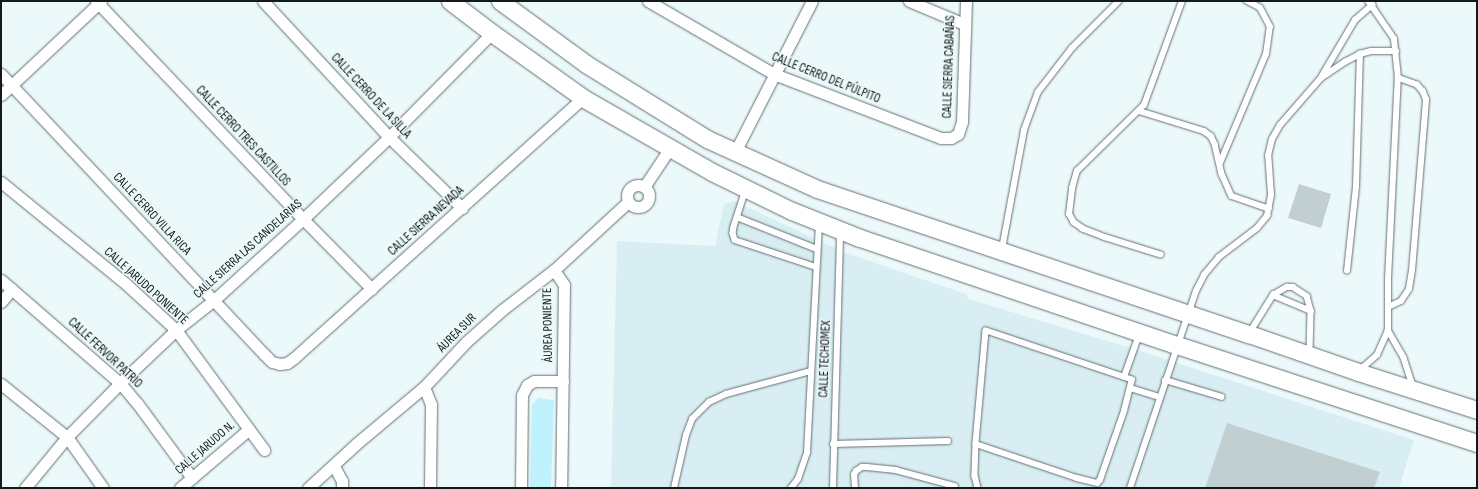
<!DOCTYPE html>
<meta charset="utf-8">
<style>
body{margin:0}
#map{position:relative;width:1478px;height:489px;overflow:hidden;background:#ecf9fb;font-family:"Sofia Sans Condensed",sans-serif}
div>[style]{position:absolute}
.built>*{inset:0;background:#d8eef2}
.green>*{inset:0;background:#bff2fc}
.building>*{inset:0;background:#c2cfd1}
.roads{filter:drop-shadow(0 0 1px #646f71) drop-shadow(0 0 1px #646f71)}
.lane>*{height:5.5px;margin:-2.75px;padding:0 2.75px;transform-origin:2.75px;border-radius:2.75px;background:#fff}
.street>*{height:11px;margin:-5.5px;padding:0 5.5px;transform-origin:5.5px;border-radius:5.5px;background:#fff}
.street>.ring{margin:-5.5px;padding:0;box-sizing:content-box;background:none;border:11px solid #fff;border-radius:50%}
.primary>*{height:17px;margin:-8.5px;padding:0 8.5px;transform-origin:8.5px;border-radius:8.5px;background:#fff}
span{translate:-50% -50%;white-space:nowrap;text-align:center;line-height:1.15;-webkit-text-stroke:3px #ecf9fb;paint-order:stroke}
.street-label{font-size:13px;color:#14191a}
.frame{position:absolute;inset:0;border:2px solid #14191a;pointer-events:none}
</style>
<div id="map">
<div class="built">
<i style="clip-path:polygon(734px 201px,846px 253px,966px 294px,968px 299px,1134px 349px,1414px 440px,1399px 488px,611px 488px,617px 241px,715px 246px,724px 204px)"></i>
</div>
<div class="green">
<i style="clip-path:polygon(538px 398px,554px 400px,551px 488px,530px 488px,532px 405px)"></i>
</div>
<div class="building">
<i style="clip-path:polygon(1299px 184px,1331px 194px,1321px 228px,1288px 218px)"></i>
<i style="clip-path:polygon(1227px 423px,1380px 472px,1374px 488px,1205px 488px)"></i>
</div>
<div class="roads">
<div class="lane">
<i style="left:1322px;top:76px;width:65px;rotate:-59.5deg"></i>
<i style="left:1355px;top:20px;width:23px;rotate:-41deg"></i>
<i style="left:1139px;top:111px;width:68px;rotate:17.1deg"></i>
<i style="left:1204px;top:131px;width:9px;rotate:36deg"></i>
<i style="left:1211px;top:136px;width:9px;rotate:63deg"></i>
<i style="left:1215px;top:144px;width:31px;rotate:77deg"></i>
<i style="left:1222px;top:174px;width:24px;rotate:66deg"></i>
<i style="left:1232px;top:196px;width:39px;rotate:19deg"></i>
<i style="left:1220px;top:163px;width:118px;rotate:-67.1deg"></i>
<i style="left:1266px;top:54px;width:27px;rotate:-82deg"></i>
<i style="left:1270px;top:27px;width:21px;rotate:-118deg"></i>
<i style="left:1260px;top:8px;width:15px;rotate:-152deg"></i>
<i style="left:746px;top:190px;width:39px;rotate:108deg"></i>
<i style="left:734px;top:227px;width:6px;rotate:99deg"></i>
<i style="left:733px;top:233px;width:7px;rotate:74deg"></i>
<i style="left:735px;top:240px;width:85px;rotate:18.4deg"></i>
<i style="left:737px;top:217px;width:86px;rotate:21.8deg"></i>
<i style="left:1002px;top:249px;width:121px;rotate:-79.5deg"></i>
<i style="left:1024px;top:130px;width:40px;rotate:-69.8deg"></i>
<i style="left:1038px;top:92px;width:56px;rotate:-52.3deg"></i>
<i style="left:1072px;top:48px;width:66px;rotate:-45deg"></i>
<i style="left:1161px;top:255px;width:58px;rotate:-162.8deg"></i>
<i style="left:1106px;top:238px;width:25px;rotate:-159deg"></i>
<i style="left:1083px;top:229px;width:11px;rotate:-146deg"></i>
<i style="left:1074px;top:223px;width:10px;rotate:-119deg"></i>
<i style="left:1069px;top:214px;width:26px;rotate:-83deg"></i>
<i style="left:1072px;top:188px;width:18px;rotate:-74deg"></i>
<i style="left:1077px;top:171px;width:94px;rotate:-44.6deg"></i>
<i style="left:1144px;top:105px;width:111px;rotate:-69.9deg"></i>
<i style="left:1347px;top:271px;width:84px;rotate:-83.9deg"></i>
<i style="left:1356px;top:187px;width:133px;rotate:-88.3deg"></i>
<i style="left:1273px;top:295px;width:16px;rotate:-30deg"></i>
<i style="left:1287px;top:287px;width:6px"></i>
<i style="left:1293px;top:287px;width:17px;rotate:33deg"></i>
<i style="left:1307px;top:296px;width:16px;rotate:75deg"></i>
<i style="left:1388px;top:307px;width:14px;rotate:-25deg"></i>
<i style="left:1401px;top:301px;width:14px;rotate:-56deg"></i>
<i style="left:1409px;top:289px;width:18px;rotate:-81deg"></i>
<i style="left:1412px;top:271px;width:172px;rotate:-85.3deg"></i>
<i style="left:1426px;top:100px;width:9px;rotate:-111deg"></i>
<i style="left:1423px;top:92px;width:9px;rotate:-131deg"></i>
<i style="left:1417px;top:85px;width:20px;rotate:-160deg"></i>
<i style="left:1388px;top:330px;width:32px;rotate:60deg"></i>
<i style="left:1404px;top:358px;width:29px;rotate:72deg"></i>
<i style="left:1250px;top:332px;width:44px;rotate:-58.1deg"></i>
<i style="left:1273px;top:295px;width:41px;rotate:22.8deg"></i>
<i style="left:1311px;top:311px;width:42px;rotate:91.4deg"></i>
<i style="left:1361px;top:369px;width:21px;rotate:-41deg"></i>
<i style="left:1377px;top:355px;width:27px;rotate:-66deg"></i>
<i style="left:1388px;top:330px;width:51px;rotate:-90deg"></i>
<i style="left:1388px;top:279px;width:201px;rotate:-87.2deg"></i>
<i style="left:1398px;top:78px;width:39px;rotate:-96deg"></i>
<i style="left:1394px;top:39px;width:46px;rotate:-124.4deg"></i>
<i style="left:1124px;top:377px;width:45px;rotate:-70.3deg"></i>
<i style="left:1165px;top:380px;width:59px;rotate:16.6deg"></i>
<i style="left:1130px;top:388px;width:30px;rotate:17deg"></i>
<i style="left:833px;top:444px;width:115px;rotate:-1.5deg"></i>
<i style="left:976px;top:444px;width:107px;rotate:18.6deg"></i>
<i style="left:1077px;top:478px;width:21px;rotate:14deg"></i>
<i style="left:1097px;top:483px;width:4px;rotate:-45deg"></i>
<i style="left:1100px;top:480px;width:73px;rotate:-70.8deg"></i>
<i style="left:1124px;top:411px;width:32px;rotate:-76deg"></i>
<i style="left:1132px;top:380px;width:154px;rotate:-161.4deg"></i>
<i style="left:986px;top:331px;width:113px;rotate:95.1deg"></i>
<i style="left:976px;top:444px;width:32px;rotate:92deg"></i>
<i style="left:975px;top:476px;width:12px;rotate:76deg"></i>
<i style="left:674px;top:488px;width:54px;rotate:-77.2deg"></i>
<i style="left:686px;top:435px;width:17px;rotate:-69deg"></i>
<i style="left:692px;top:419px;width:24px;rotate:-45deg"></i>
<i style="left:709px;top:402px;width:19px;rotate:-25deg"></i>
<i style="left:726px;top:394px;width:88px;rotate:-15.1deg"></i>
<i style="left:791px;top:488px;width:11px;rotate:-52deg"></i>
<i style="left:798px;top:479px;width:28px;rotate:-71deg"></i>
<i style="left:807px;top:453px;width:228px;rotate:-87deg"></i>
<i style="left:833px;top:488px;width:256px;rotate:-88.4deg"></i>
<i style="left:855px;top:488px;width:13px;rotate:-94deg"></i>
<i style="left:854px;top:475px;width:4px;rotate:-63deg"></i>
<i style="left:856px;top:471px;width:7px;rotate:-34deg"></i>
<i style="left:862px;top:467px;width:5px"></i>
<i style="left:867px;top:467px;width:29px;rotate:6deg"></i>
<i style="left:896px;top:470px;width:61px;rotate:15.2deg"></i>
<i style="left:1130px;top:488px;width:208px;rotate:-71.5deg"></i>
<i style="left:1196px;top:291px;width:18px;rotate:-63deg"></i>
<i style="left:1204px;top:275px;width:23px;rotate:-50deg"></i>
<i style="left:1219px;top:257px;width:48px;rotate:-37.3deg"></i>
<i style="left:1257px;top:228px;width:16px;rotate:-50deg"></i>
<i style="left:1267px;top:216px;width:21px;rotate:-79deg"></i>
<i style="left:1271px;top:195px;width:39px;rotate:-94deg"></i>
<i style="left:1268px;top:156px;width:17px;rotate:-77deg"></i>
<i style="left:1272px;top:139px;width:16px;rotate:-60deg"></i>
<i style="left:1280px;top:125px;width:62px;rotate:-48.9deg"></i>
<i style="left:1321px;top:78px;width:29px;rotate:-34deg"></i>
<i style="left:1345px;top:62px;width:17px;rotate:-28deg"></i>
<i style="left:1360px;top:54px;width:11px;rotate:-15deg"></i>
<i style="left:1371px;top:51px;width:25px"></i>
</div>
<div class="street">
<i style="left:96px;top:1px;width:301px;rotate:46.5deg"></i>
<i style="left:303px;top:219px;width:98px;rotate:45.4deg"></i>
<i style="left:263px;top:1px;width:185px;rotate:47.2deg"></i>
<i style="left:389px;top:137px;width:102px;rotate:44.2deg"></i>
<i style="left:648px;top:1px;width:146px;rotate:30.1deg"></i>
<i style="left:774px;top:74px;width:179px;rotate:21deg"></i>
<i style="left:941px;top:138px;width:10px"></i>
<i style="left:951px;top:138px;width:8px;rotate:-30deg"></i>
<i style="left:958px;top:134px;width:13px;rotate:-72deg"></i>
<i style="left:962px;top:122px;width:121px;rotate:-88.1deg"></i>
<i style="left:909px;top:1px;width:60px;rotate:22.7deg"></i>
<i style="left:1px;top:74px;width:384px;rotate:46.8deg"></i>
<i style="left:264px;top:354px;width:11px;rotate:45deg"></i>
<i style="left:272px;top:362px;width:8px;rotate:14deg"></i>
<i style="left:280px;top:364px;width:7px;rotate:-8deg"></i>
<i style="left:287px;top:363px;width:9px;rotate:-36deg"></i>
<i style="left:294px;top:358px;width:389px;rotate:-42deg"></i>
<i style="left:1px;top:95px;width:137px;rotate:-43.2deg"></i>
<i style="left:735px;top:152px;width:169px;rotate:-63deg"></i>
<i style="left:1px;top:182px;width:161px;rotate:39.2deg"></i>
<i style="left:126px;top:284px;width:68px;rotate:42.6deg"></i>
<i style="left:176px;top:330px;width:149px;rotate:53.7deg"></i>
<i class="ring" style="left:627px;top:185px;width:11px;height:11px"></i>
<i style="left:644px;top:187px;width:47px;rotate:-56.3deg"></i>
<i style="left:554px;top:270px;width:18px;rotate:56deg"></i>
<i style="left:564px;top:285px;width:203px;rotate:90.8deg"></i>
<i style="left:1px;top:280px;width:157px;rotate:40.9deg"></i>
<i style="left:120px;top:383px;width:26px;rotate:50deg"></i>
<i style="left:137px;top:403px;width:93px;rotate:53.7deg"></i>
<i style="left:1px;top:302px;width:17px;rotate:-50deg"></i>
<i style="left:1px;top:384px;width:85px;rotate:38.8deg"></i>
<i style="left:67px;top:437px;width:62px;rotate:54.8deg"></i>
<i style="left:424px;top:387px;width:18px;rotate:68deg"></i>
<i style="left:431px;top:404px;width:84px;rotate:90.7deg"></i>
<i style="left:334px;top:466px;width:17px;rotate:62deg"></i>
<i style="left:342px;top:481px;width:7px;rotate:90deg"></i>
<i style="left:25px;top:488px;width:66px;rotate:-50.5deg"></i>
<i style="left:67px;top:437px;width:76px;rotate:-45.5deg"></i>
<i style="left:120px;top:383px;width:77px;rotate:-43.4deg"></i>
<i style="left:176px;top:330px;width:48px;rotate:-38.3deg"></i>
<i style="left:214px;top:300px;width:120px;rotate:-42.3deg"></i>
<i style="left:303px;top:219px;width:119px;rotate:-43.6deg"></i>
<i style="left:389px;top:137px;width:146px;rotate:-45.3deg"></i>
<i style="left:180px;top:488px;width:89px;rotate:-40.5deg"></i>
<i style="left:308px;top:488px;width:65px;rotate:-42.5deg"></i>
<i style="left:356px;top:444px;width:89px;rotate:-40deg"></i>
<i style="left:424px;top:387px;width:62px;rotate:-47deg"></i>
<i style="left:466px;top:342px;width:48px;rotate:-41.6deg"></i>
<i style="left:502px;top:310px;width:66px;rotate:-37.6deg"></i>
<i style="left:554px;top:270px;width:100px;rotate:-42.6deg"></i>
<i style="left:521px;top:488px;width:93px;rotate:-89.4deg"></i>
<i style="left:522px;top:395px;width:11px;rotate:-63deg"></i>
<i style="left:527px;top:385px;width:8px;rotate:-30deg"></i>
<i style="left:534px;top:381px;width:29px"></i>
</div>
<div class="primary">
<i style="left:450px;top:1px;width:53px;rotate:37.3deg"></i>
<i style="left:492px;top:33px;width:112px;rotate:35.5deg"></i>
<i style="left:583px;top:98px;width:149px;rotate:29.8deg"></i>
<i style="left:712px;top:172px;width:89px;rotate:26deg"></i>
<i style="left:792px;top:211px;width:73px;rotate:21.7deg"></i>
<i style="left:860px;top:238px;width:335px;rotate:18.7deg"></i>
<i style="left:1177px;top:345px;width:316px;rotate:18.1deg"></i>
<i style="left:500px;top:1px;width:107px;rotate:36.2deg"></i>
<i style="left:586px;top:64px;width:142px;rotate:31.8deg"></i>
<i style="left:707px;top:139px;width:121px;rotate:24.4deg"></i>
<i style="left:817px;top:189px;width:456px;rotate:18.6deg"></i>
<i style="left:1249px;top:334px;width:115px;rotate:19.2deg"></i>
<i style="left:1358px;top:372px;width:125px;rotate:17.7deg"></i>
</div>
</div>
<div class="street-label">
<span style="left:949px;top:67px;rotate:-88deg">CALLE SIERRA CABAÑAS</span>
<span style="left:826px;top:78px;rotate:22deg">CALLE CERRO DEL PÚLPITO</span>
<span style="left:371px;top:96px;rotate:47deg">CALLE CERRO DE LA SILLA</span>
<span style="left:243px;top:136px;rotate:47deg">CALLE CERRO TRES CASTILLOS</span>
<span style="left:152px;top:214px;rotate:47deg">CALLE CERRO VILLA RICA</span>
<span style="left:426px;top:221px;rotate:-42deg">CALLE SIERRA NEVADA</span>
<span style="left:248px;top:249px;rotate:-42deg">CALLE SIERRA LAS CANDELARIAS</span>
<span style="left:146px;top:286px;rotate:42deg">CALLE JARUDO PONIENTE</span>
<span style="left:548px;top:325px;rotate:-91deg">ÁUREA PONIENTE</span>
<span style="left:457px;top:333px;rotate:-45deg">ÁUREA SUR</span>
<span style="left:105px;top:353px;rotate:43deg">CALLE FERVOR PATRIO</span>
<span style="left:825px;top:359px;rotate:-88deg">CALLE TECHOMEX</span>
<span style="left:205px;top:448px;rotate:-41deg">CALLE JARUDO N.</span>
</div>
<div class="frame"></div>
</div>
